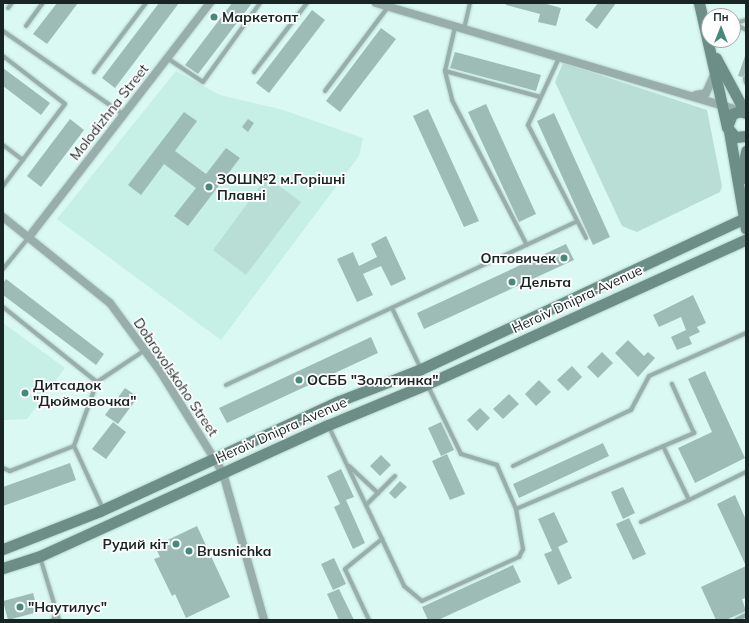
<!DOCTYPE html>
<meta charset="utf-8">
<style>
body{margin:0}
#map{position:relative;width:749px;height:623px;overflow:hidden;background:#d9f9f2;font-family:Mulish,sans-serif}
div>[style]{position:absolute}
.built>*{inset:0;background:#c6efe6}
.green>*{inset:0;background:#b9ded6}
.building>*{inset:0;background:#9ebcb6}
.roads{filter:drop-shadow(0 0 1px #b6d3cd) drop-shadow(0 0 1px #b6d3cd)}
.lane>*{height:4px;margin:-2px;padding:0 2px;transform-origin:2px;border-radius:2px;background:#98aeaa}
.street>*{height:8px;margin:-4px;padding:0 4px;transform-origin:4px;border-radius:4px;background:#98aeaa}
.secondary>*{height:11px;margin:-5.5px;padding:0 5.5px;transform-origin:5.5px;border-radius:5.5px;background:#6d8e87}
.dots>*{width:11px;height:11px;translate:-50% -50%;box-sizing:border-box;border:2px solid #fefefe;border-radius:50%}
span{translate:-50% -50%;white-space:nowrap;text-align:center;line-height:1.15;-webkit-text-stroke:3.5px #fefefe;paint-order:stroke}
.poi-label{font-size:14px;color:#192523;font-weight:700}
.left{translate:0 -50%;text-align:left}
.right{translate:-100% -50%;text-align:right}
.street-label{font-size:14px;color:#192523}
.frame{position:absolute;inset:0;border:4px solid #192523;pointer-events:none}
.north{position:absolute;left:701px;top:8px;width:40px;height:40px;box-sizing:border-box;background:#fefefe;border:1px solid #a2a7a6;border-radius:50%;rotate:0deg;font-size:11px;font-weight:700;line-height:16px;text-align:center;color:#192523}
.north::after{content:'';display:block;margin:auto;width:14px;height:18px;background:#468a7e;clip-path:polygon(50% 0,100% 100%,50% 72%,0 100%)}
</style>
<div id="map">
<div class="built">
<i style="clip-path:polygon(176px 71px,220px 95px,283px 110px,363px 138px,359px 156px,221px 340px,57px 219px)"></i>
<i style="clip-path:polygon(3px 323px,65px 368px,27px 419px,3px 420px)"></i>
</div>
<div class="green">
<i style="clip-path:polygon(563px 63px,707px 110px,722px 186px,720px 192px,637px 232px,622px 226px,555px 82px)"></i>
<i style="clip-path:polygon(267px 177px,301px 202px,246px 275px,213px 250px)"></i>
</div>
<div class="building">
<i style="clip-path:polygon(57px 3px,78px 3px,47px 44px,33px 34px)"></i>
<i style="clip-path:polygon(159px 3px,179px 3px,115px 88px,102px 78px)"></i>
<i style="clip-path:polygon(232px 3px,252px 3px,198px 74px,185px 65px)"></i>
<i style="clip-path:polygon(506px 3px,543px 3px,561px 8px,556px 26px,538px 22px,540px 14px,506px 5px)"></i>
<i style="clip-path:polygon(598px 3px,616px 3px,597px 29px,585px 20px)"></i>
<i style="clip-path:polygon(312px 10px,325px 20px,269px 93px,256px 83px)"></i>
<i style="clip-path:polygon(381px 28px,396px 39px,340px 112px,326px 101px)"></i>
<i style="clip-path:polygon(455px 52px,541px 75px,536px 91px,450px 68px)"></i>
<i style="clip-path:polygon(745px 56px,746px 75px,742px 77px,738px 76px)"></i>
<i style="clip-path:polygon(3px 68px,50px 103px,41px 115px,3px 86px)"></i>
<i style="clip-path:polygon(486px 104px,536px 214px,519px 222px,468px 112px)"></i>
<i style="clip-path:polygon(428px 109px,479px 221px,464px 227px,413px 116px)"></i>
<i style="clip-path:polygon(184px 112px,197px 121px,175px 151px,206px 174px,226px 148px,240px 158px,188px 226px,174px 216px,196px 188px,164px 164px,141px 195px,128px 185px)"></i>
<i style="clip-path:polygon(554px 113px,610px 237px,593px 245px,537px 121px)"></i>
<i style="clip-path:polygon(70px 119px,84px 130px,41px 187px,27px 176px)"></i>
<i style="clip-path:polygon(248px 119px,254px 123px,248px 132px,242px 127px)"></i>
<i style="clip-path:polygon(386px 236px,406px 279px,391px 286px,381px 266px,363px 274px,373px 295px,357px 302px,337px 259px,353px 252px,359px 266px,377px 257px,371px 244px)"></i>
<i style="clip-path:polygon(566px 244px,574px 260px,424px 329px,417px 313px)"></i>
<i style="clip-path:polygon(6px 279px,104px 354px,96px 365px,3px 295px,3px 283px)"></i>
<i style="clip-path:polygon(693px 295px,706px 323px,697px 327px,700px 332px,689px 337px,692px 344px,677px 350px,671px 337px,686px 330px,681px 317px,659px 327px,653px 315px)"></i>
<i style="clip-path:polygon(371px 337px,378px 353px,227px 423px,219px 408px)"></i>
<i style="clip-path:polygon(628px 340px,644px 356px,648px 352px,655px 358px,638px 377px,615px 353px)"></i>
<i style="clip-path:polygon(602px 352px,613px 363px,598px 378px,587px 367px)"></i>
<i style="clip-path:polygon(572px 366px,582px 377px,568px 391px,557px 380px)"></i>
<i style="clip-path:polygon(705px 371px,745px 458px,695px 483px,678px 448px,712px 432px,688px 379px)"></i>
<i style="clip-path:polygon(539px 380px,551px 392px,536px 406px,525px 394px)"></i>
<i style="clip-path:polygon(125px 388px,138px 397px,118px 424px,105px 415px)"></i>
<i style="clip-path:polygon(509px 394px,519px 404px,503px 419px,493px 409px)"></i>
<i style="clip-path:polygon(480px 408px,490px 418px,477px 431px,467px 420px)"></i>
<i style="clip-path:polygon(113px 422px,126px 432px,106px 459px,92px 449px)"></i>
<i style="clip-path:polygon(441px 422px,454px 450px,441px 456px,428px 428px)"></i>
<i style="clip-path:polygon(603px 443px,609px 456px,519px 498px,513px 484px)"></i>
<i style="clip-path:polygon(447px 454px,465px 494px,450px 500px,432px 461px)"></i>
<i style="clip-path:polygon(381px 455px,391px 465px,380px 476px,370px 466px)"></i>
<i style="clip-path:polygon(70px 463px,76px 480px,3px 506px,3px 487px)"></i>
<i style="clip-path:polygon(341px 469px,354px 497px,346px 500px,365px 543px,353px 549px,334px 507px,340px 504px,327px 476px)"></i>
<i style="clip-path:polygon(400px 481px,407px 487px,395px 499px,389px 493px)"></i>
<i style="clip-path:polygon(623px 487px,635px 513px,623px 519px,611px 492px)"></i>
<i style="clip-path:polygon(735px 495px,746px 520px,746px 598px,742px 599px,746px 611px,726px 620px,716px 620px,701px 587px,746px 566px,717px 504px)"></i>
<i style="clip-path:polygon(554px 512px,568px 542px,558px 547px,572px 578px,558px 585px,544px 554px,552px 551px,538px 519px)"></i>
<i style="clip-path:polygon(629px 518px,646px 554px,633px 560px,616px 524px)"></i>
<i style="clip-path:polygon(197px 526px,230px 597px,186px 618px,175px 594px,172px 596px,154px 559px,160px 557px,155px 546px)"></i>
<i style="clip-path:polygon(334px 558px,346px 584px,333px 590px,321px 564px)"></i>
<i style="clip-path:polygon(513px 565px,521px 582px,438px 620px,428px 620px,422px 607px)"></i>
<i style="clip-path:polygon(339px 589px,354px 620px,339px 620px,327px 594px)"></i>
<i style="clip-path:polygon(33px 593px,38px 612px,8px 620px,3px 601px)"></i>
</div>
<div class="roads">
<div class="lane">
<i style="left:8px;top:8px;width:6px;rotate:-51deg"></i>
<i style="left:733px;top:23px;width:15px;rotate:28deg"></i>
<i style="left:735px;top:23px;width:11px;rotate:-15deg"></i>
<i style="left:26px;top:26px;width:29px;rotate:-54deg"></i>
<i style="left:455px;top:27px;width:45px;rotate:102.8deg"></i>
<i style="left:445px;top:71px;width:30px;rotate:76deg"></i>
<i style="left:452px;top:100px;width:163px;rotate:62.7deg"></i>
<i style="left:464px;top:29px;width:27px;rotate:-77deg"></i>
<i style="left:3px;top:31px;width:146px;rotate:34.7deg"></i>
<i style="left:3px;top:56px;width:78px;rotate:37.7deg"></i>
<i style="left:65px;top:104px;width:103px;rotate:127.1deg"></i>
<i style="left:167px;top:58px;width:43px;rotate:33.7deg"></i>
<i style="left:203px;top:82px;width:97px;rotate:-54.2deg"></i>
<i style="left:559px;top:58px;width:74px;rotate:114.8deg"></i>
<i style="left:528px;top:125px;width:127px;rotate:62.8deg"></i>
<i style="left:445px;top:71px;width:99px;rotate:15.2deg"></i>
<i style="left:94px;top:72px;width:86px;rotate:-53deg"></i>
<i style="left:254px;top:72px;width:87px;rotate:-52.5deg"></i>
<i style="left:745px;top:78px;width:5px;rotate:79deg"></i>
<i style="left:325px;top:91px;width:105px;rotate:-53.1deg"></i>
<i style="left:3px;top:145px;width:25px;rotate:37deg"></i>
<i style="left:3px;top:269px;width:41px;rotate:-50.9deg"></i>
<i style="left:3px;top:307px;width:120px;rotate:38.6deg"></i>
<i style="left:97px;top:382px;width:68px;rotate:109.8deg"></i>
<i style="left:74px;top:446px;width:69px;rotate:158.7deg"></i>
<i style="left:10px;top:471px;width:8px;rotate:-157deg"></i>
<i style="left:392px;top:308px;width:68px;rotate:64.6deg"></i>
<i style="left:97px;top:382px;width:58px;rotate:-33.7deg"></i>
<i style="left:226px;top:385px;width:387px;rotate:-25deg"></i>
<i style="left:329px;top:427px;width:176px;rotate:64.7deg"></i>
<i style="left:404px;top:586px;width:23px;rotate:40deg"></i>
<i style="left:422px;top:601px;width:107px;rotate:-24.4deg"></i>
<i style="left:519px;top:557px;width:9px;rotate:-63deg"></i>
<i style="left:523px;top:549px;width:41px;rotate:-99.9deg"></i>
<i style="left:516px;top:509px;width:48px;rotate:-113.4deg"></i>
<i style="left:497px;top:465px;width:38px;rotate:-163deg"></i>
<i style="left:461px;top:454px;width:78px;rotate:-115.9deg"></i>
<i style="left:74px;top:446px;width:69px;rotate:65.3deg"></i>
<i style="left:663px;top:446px;width:60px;rotate:64.3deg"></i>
<i style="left:689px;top:500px;width:64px;rotate:-26.2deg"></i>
<i style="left:349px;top:466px;width:40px;rotate:43deg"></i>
<i style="left:513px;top:466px;width:131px;rotate:-25.4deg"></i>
<i style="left:631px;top:410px;width:38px;rotate:-62deg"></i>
<i style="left:649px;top:376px;width:106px;rotate:-23.9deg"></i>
<i style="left:366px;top:505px;width:41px;rotate:-45deg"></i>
<i style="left:516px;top:509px;width:194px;rotate:-23.1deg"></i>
<i style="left:694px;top:433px;width:54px;rotate:-114.2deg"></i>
<i style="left:641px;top:522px;width:53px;rotate:-24.6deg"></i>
<i style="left:40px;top:557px;width:66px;rotate:73.2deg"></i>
<i style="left:53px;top:620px;width:9px;rotate:-69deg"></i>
<i style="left:369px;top:620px;width:56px;rotate:-115.2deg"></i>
<i style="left:345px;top:569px;width:48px;rotate:-39deg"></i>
<i style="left:736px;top:620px;width:11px;rotate:-27deg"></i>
</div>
<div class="street">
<i style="left:376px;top:3px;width:380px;rotate:16.5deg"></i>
<i style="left:696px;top:95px;width:10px;rotate:-11deg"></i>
<i style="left:706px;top:93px;width:20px;rotate:-66deg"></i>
<i style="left:3px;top:217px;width:137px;rotate:38.8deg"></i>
<i style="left:110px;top:303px;width:84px;rotate:53.7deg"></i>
<i style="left:160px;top:371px;width:120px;rotate:58.3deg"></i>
<i style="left:223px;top:473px;width:153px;rotate:74.4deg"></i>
<i style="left:29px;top:237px;width:296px;rotate:-52.3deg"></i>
</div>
<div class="secondary">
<i style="left:699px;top:3px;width:127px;rotate:77.3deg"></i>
<i style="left:716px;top:58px;width:61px;rotate:61.8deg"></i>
<i style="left:746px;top:113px;width:6px;rotate:-162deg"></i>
<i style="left:740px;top:111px;width:9px;rotate:159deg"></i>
<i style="left:732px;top:114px;width:14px;rotate:111deg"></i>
<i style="left:727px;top:127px;width:13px;rotate:51deg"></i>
<i style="left:735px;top:137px;width:11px;rotate:-5deg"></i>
<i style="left:729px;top:131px;width:99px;rotate:80.2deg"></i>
<i style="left:740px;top:180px;width:30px;rotate:-78deg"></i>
<i style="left:3px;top:549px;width:104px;rotate:-21.4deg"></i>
<i style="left:100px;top:511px;width:263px;rotate:-24.7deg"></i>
<i style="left:339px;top:401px;width:88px;rotate:-21.3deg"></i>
<i style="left:421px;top:369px;width:355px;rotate:-25deg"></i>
<i style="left:3px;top:568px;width:39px;rotate:-18deg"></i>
<i style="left:40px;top:556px;width:316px;rotate:-24.5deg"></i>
<i style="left:328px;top:425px;width:107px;rotate:-22.5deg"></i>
<i style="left:427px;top:384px;width:350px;rotate:-24.4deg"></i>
</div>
</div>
<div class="dots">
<i style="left:214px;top:17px;background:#468a7e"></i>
<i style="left:209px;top:187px;background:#468a7e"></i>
<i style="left:564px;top:258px;background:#468a7e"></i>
<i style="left:512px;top:282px;background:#468a7e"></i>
<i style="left:299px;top:380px;background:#468a7e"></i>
<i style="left:25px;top:393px;background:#468a7e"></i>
<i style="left:176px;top:544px;background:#468a7e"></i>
<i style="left:189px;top:551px;background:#468a7e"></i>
<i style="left:20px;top:607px;background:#468a7e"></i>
</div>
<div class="poi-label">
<span class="left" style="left:222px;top:17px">Маркетопт</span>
<span class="left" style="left:217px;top:187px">ЗОШ№2 м.Горішні<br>Плавні</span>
<span class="right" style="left:556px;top:258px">Оптовичек</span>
<span class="left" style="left:520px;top:282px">Дельта</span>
<span class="left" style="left:307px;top:380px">ОСББ "Золотинка"</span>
<span class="left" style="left:33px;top:393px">Дитсадок<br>"Дюймовочка"</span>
<span class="right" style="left:168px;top:544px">Рудий кіт</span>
<span class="left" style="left:197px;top:551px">Brusnichka</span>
<span class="left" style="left:28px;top:607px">"Наутилус"</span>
</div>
<div class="street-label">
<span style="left:109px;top:112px;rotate:-52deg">Molodizhna Street</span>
<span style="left:577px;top:299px;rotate:-25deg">Heroiv Dnipra Avenue</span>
<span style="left:176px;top:377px;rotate:56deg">Dobrovolskoho Street</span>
<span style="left:281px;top:430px;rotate:-24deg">Heroiv Dnipra Avenue</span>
</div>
<div class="frame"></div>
<div class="north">Пн</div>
</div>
